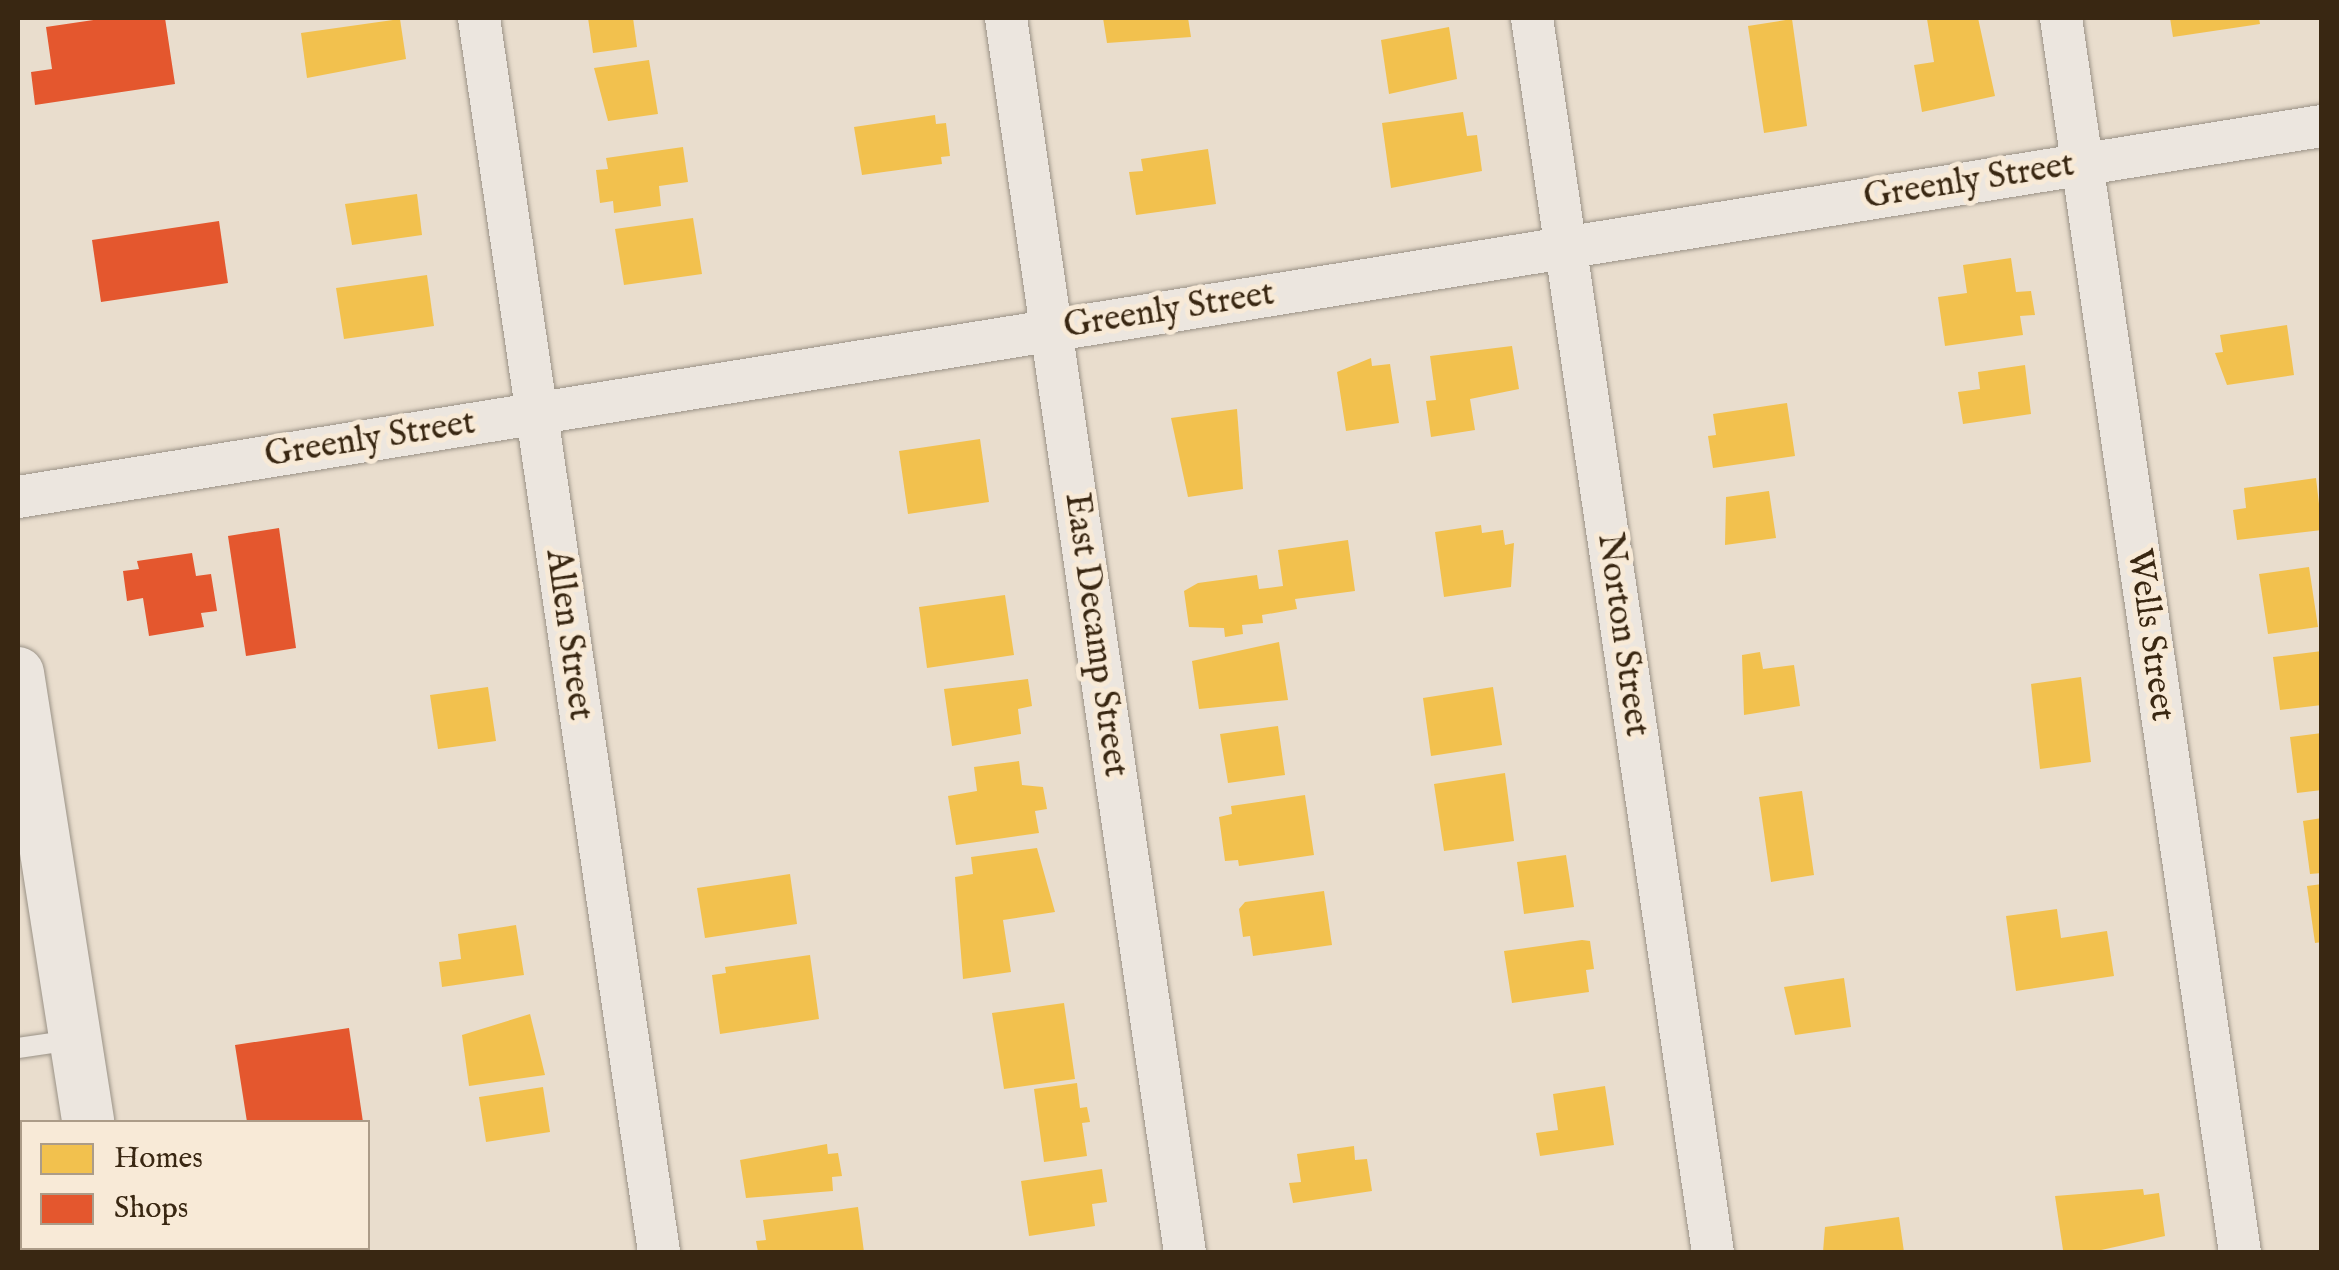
<!DOCTYPE html>
<style>
body{margin:0}
#map{position:relative;width:2339px;height:1270px;overflow:hidden;background:#e9ddcd;font-family:"IM FELL English",serif}
div>[style]{position:absolute}
.homes>*{inset:0;background:#f2c14e}
.shops>*{inset:0;background:#e4572e}
.roads{filter:drop-shadow(0 0 2px #9a9286) drop-shadow(0 0 2px #9a9286)}
.service>*{height:20px;margin:-10px;padding:0 10px;transform-origin:10px;border-radius:10px;background:#ece6df}
.minor>*{height:42px;margin:-21px;padding:0 21px;transform-origin:21px;border-radius:21px;background:#ece6df}
.tertiary>*{height:52px;margin:-26px;padding:0 26px;transform-origin:26px;border-radius:26px;background:#ece6df}
span{translate:-50% -50%;white-space:nowrap;text-align:center;line-height:1.15;-webkit-text-stroke:10px #f8ead7;paint-order:stroke}
.street-label{font-size:35px;color:#392712}
.frame{position:absolute;inset:0;border:20px solid #392712;pointer-events:none}
.legend{position:absolute;left:20px;top:1120px;width:350px;height:130px;box-sizing:border-box;background:#f8ead7;border:2px solid #ac9c88;margin:0;padding:12px 18px;list-style:none;font-size:30px;color:#392712}
.legend li{display:flex;align-items:center;gap:20px;height:50px}
.legend b{width:50px;border:2px solid #ac9c88}
</style>
<div id="map">
<div class="homes">
<i style="clip-path:polygon(588px 18px,633px 18px,637px 47px,593px 53px)"></i>
<i style="clip-path:polygon(1103px 18px,1188px 18px,1191px 37px,1107px 43px)"></i>
<i style="clip-path:polygon(1978px 18px,1995px 96px,1922px 112px,1914px 65px,1934px 62px,1927px 19px)"></i>
<i style="clip-path:polygon(2170px 18px,2259px 18px,2260px 24px,2173px 37px)"></i>
<i style="clip-path:polygon(400px 19px,406px 59px,307px 78px,301px 33px)"></i>
<i style="clip-path:polygon(1792px 19px,1807px 126px,1764px 133px,1748px 26px)"></i>
<i style="clip-path:polygon(1449px 27px,1457px 79px,1389px 94px,1381px 40px)"></i>
<i style="clip-path:polygon(649px 60px,658px 114px,608px 121px,594px 68px)"></i>
<i style="clip-path:polygon(1463px 112px,1467px 136px,1477px 135px,1482px 171px,1391px 188px,1382px 123px)"></i>
<i style="clip-path:polygon(935px 115px,936px 124px,946px 123px,950px 156px,941px 157px,942px 164px,862px 175px,854px 127px)"></i>
<i style="clip-path:polygon(683px 147px,688px 182px,659px 186px,661px 206px,614px 213px,613px 201px,600px 203px,596px 170px,608px 169px,606px 158px)"></i>
<i style="clip-path:polygon(1208px 149px,1216px 204px,1136px 215px,1129px 172px,1143px 171px,1141px 159px)"></i>
<i style="clip-path:polygon(417px 194px,422px 235px,352px 245px,345px 204px)"></i>
<i style="clip-path:polygon(693px 218px,702px 274px,624px 285px,615px 229px)"></i>
<i style="clip-path:polygon(2011px 258px,2016px 292px,2031px 291px,2035px 315px,2020px 316px,2023px 335px,1945px 346px,1938px 297px,1967px 293px,1963px 265px)"></i>
<i style="clip-path:polygon(427px 275px,434px 326px,344px 339px,336px 288px)"></i>
<i style="clip-path:polygon(2287px 325px,2294px 375px,2227px 385px,2215px 353px,2223px 352px,2220px 335px)"></i>
<i style="clip-path:polygon(1512px 346px,1519px 389px,1470px 399px,1475px 430px,1431px 437px,1426px 401px,1436px 400px,1430px 356px)"></i>
<i style="clip-path:polygon(1371px 358px,1372px 366px,1390px 364px,1399px 423px,1346px 431px,1337px 372px)"></i>
<i style="clip-path:polygon(2025px 365px,2031px 414px,1963px 424px,1958px 392px,1980px 389px,1978px 372px)"></i>
<i style="clip-path:polygon(1787px 403px,1795px 456px,1713px 468px,1708px 436px,1716px 435px,1713px 414px)"></i>
<i style="clip-path:polygon(1237px 409px,1243px 489px,1188px 497px,1171px 418px)"></i>
<i style="clip-path:polygon(980px 439px,989px 502px,908px 514px,899px 451px)"></i>
<i style="clip-path:polygon(2316px 478px,2322px 530px,2237px 540px,2233px 510px,2246px 508px,2244px 488px)"></i>
<i style="clip-path:polygon(1769px 491px,1776px 538px,1725px 545px,1726px 497px)"></i>
<i style="clip-path:polygon(1481px 525px,1482px 533px,1503px 530px,1505px 545px,1514px 543px,1511px 587px,1444px 597px,1435px 532px)"></i>
<i style="clip-path:polygon(1348px 540px,1355px 591px,1295px 599px,1297px 609px,1262px 615px,1263px 623px,1242px 625px,1243px 634px,1225px 637px,1224px 628px,1189px 627px,1184px 591px,1198px 583px,1257px 575px,1259px 589px,1283px 586px,1278px 550px)"></i>
<i style="clip-path:polygon(2309px 567px,2318px 627px,2268px 634px,2259px 574px)"></i>
<i style="clip-path:polygon(1005px 595px,1014px 655px,927px 668px,919px 607px)"></i>
<i style="clip-path:polygon(1279px 642px,1288px 700px,1199px 709px,1192px 661px)"></i>
<i style="clip-path:polygon(2322px 651px,2322px 705px,2280px 710px,2273px 657px)"></i>
<i style="clip-path:polygon(1760px 652px,1763px 669px,1794px 665px,1800px 706px,1744px 715px,1742px 655px)"></i>
<i style="clip-path:polygon(2081px 677px,2091px 762px,2040px 769px,2031px 684px)"></i>
<i style="clip-path:polygon(1028px 679px,1032px 706px,1018px 709px,1021px 734px,952px 746px,944px 689px)"></i>
<i style="clip-path:polygon(488px 687px,496px 741px,438px 749px,430px 695px)"></i>
<i style="clip-path:polygon(1493px 687px,1502px 745px,1431px 756px,1423px 698px)"></i>
<i style="clip-path:polygon(1278px 726px,1285px 775px,1228px 783px,1220px 734px)"></i>
<i style="clip-path:polygon(2322px 733px,2322px 790px,2297px 793px,2290px 737px)"></i>
<i style="clip-path:polygon(1019px 761px,1022px 785px,1043px 787px,1047px 809px,1035px 811px,1039px 833px,956px 845px,948px 796px,977px 791px,974px 767px)"></i>
<i style="clip-path:polygon(1505px 773px,1514px 841px,1444px 851px,1434px 784px)"></i>
<i style="clip-path:polygon(1802px 791px,1814px 875px,1771px 882px,1759px 797px)"></i>
<i style="clip-path:polygon(1305px 795px,1314px 855px,1239px 866px,1238px 860px,1225px 861px,1219px 817px,1232px 814px,1231px 806px)"></i>
<i style="clip-path:polygon(2322px 818px,2322px 873px,2310px 874px,2303px 821px)"></i>
<i style="clip-path:polygon(1037px 848px,1055px 912px,1003px 920px,1011px 972px,963px 979px,955px 877px,973px 874px,971px 857px)"></i>
<i style="clip-path:polygon(1566px 855px,1574px 907px,1524px 914px,1517px 862px)"></i>
<i style="clip-path:polygon(790px 874px,797px 924px,705px 938px,697px 888px)"></i>
<i style="clip-path:polygon(2322px 884px,2322px 942px,2315px 943px,2307px 886px)"></i>
<i style="clip-path:polygon(1324px 891px,1332px 945px,1253px 956px,1250px 936px,1243px 937px,1239px 909px,1245px 902px)"></i>
<i style="clip-path:polygon(2057px 909px,2061px 938px,2107px 931px,2114px 976px,2016px 991px,2006px 916px)"></i>
<i style="clip-path:polygon(516px 925px,524px 975px,442px 987px,439px 962px,461px 959px,458px 934px)"></i>
<i style="clip-path:polygon(1582px 940px,1590px 941px,1594px 969px,1586px 970px,1589px 992px,1512px 1003px,1504px 951px)"></i>
<i style="clip-path:polygon(810px 955px,819px 1019px,720px 1034px,712px 975px,726px 973px,725px 967px)"></i>
<i style="clip-path:polygon(1844px 978px,1851px 1027px,1795px 1035px,1784px 987px)"></i>
<i style="clip-path:polygon(1064px 1003px,1075px 1079px,1004px 1089px,992px 1013px)"></i>
<i style="clip-path:polygon(530px 1014px,545px 1075px,469px 1086px,462px 1035px)"></i>
<i style="clip-path:polygon(1077px 1083px,1080px 1108px,1087px 1107px,1090px 1122px,1082px 1123px,1087px 1156px,1044px 1162px,1034px 1089px)"></i>
<i style="clip-path:polygon(1605px 1086px,1614px 1145px,1540px 1156px,1536px 1133px,1558px 1130px,1553px 1094px)"></i>
<i style="clip-path:polygon(543px 1087px,550px 1132px,486px 1142px,479px 1097px)"></i>
<i style="clip-path:polygon(827px 1144px,828px 1154px,838px 1153px,842px 1176px,832px 1177px,833px 1191px,746px 1198px,740px 1160px)"></i>
<i style="clip-path:polygon(1354px 1146px,1355px 1160px,1367px 1159px,1372px 1191px,1293px 1203px,1289px 1183px,1301px 1182px,1297px 1154px)"></i>
<i style="clip-path:polygon(1102px 1169px,1107px 1202px,1092px 1204px,1095px 1226px,1029px 1236px,1021px 1181px)"></i>
<i style="clip-path:polygon(2143px 1189px,2144px 1195px,2159px 1193px,2165px 1236px,2092px 1252px,2063px 1250px,2055px 1196px)"></i>
<i style="clip-path:polygon(858px 1207px,864px 1252px,758px 1252px,756px 1241px,766px 1240px,763px 1220px)"></i>
<i style="clip-path:polygon(1899px 1217px,1904px 1252px,1823px 1252px,1825px 1227px)"></i>
</div>
<div class="shops">
<i style="clip-path:polygon(107px 18px,165px 18px,175px 84px,35px 105px,31px 72px,52px 69px,46px 27px)"></i>
<i style="clip-path:polygon(219px 221px,228px 283px,101px 302px,92px 240px)"></i>
<i style="clip-path:polygon(279px 528px,296px 648px,246px 656px,228px 536px)"></i>
<i style="clip-path:polygon(192px 553px,196px 576px,211px 574px,217px 611px,201px 613px,204px 627px,149px 636px,143px 598px,127px 601px,123px 571px,139px 569px,137px 561px)"></i>
<i style="clip-path:polygon(349px 1028px,363px 1122px,247px 1122px,235px 1045px)"></i>
</div>
<div class="roads">
<div class="service">
<i style="left:18px;top:1048px;width:56px;rotate:-8.3deg"></i>
<i style="left:231px;top:1248px;width:4px;rotate:76deg"></i>
</div>
<div class="minor">
<i style="left:479px;top:18px;width:1247px;rotate:81.7deg"></i>
<i style="left:1006px;top:18px;width:1247px;rotate:81.75deg"></i>
<i style="left:1532px;top:18px;width:1247px;rotate:81.66deg"></i>
<i style="left:2061px;top:18px;width:1247px;rotate:81.75deg"></i>
<i style="left:18px;top:497px;width:2334px;rotate:-9.15deg"></i>
</div>
<div class="tertiary">
<i style="left:18px;top:673px;width:454px;rotate:81.1deg"></i>
<i style="left:108px;top:1248px;width:4px;rotate:90deg"></i>
</div>
</div>
<div class="street-label">
<span style="left:1969px;top:182px;rotate:-9deg">Greenly Street</span>
<span style="left:1169px;top:311px;rotate:-9deg">Greenly Street</span>
<span style="left:370px;top:440px;rotate:-9deg">Greenly Street</span>
<span style="left:568px;top:635px;rotate:82deg">Allen Street</span>
<span style="left:1095px;top:635px;rotate:82deg">East Decamp Street</span>
<span style="left:1622px;top:635px;rotate:82deg">Norton Street</span>
<span style="left:2150px;top:635px;rotate:82deg">Wells Street</span>
</div>
<div class="frame"></div>
<ul class="legend">
<li><b style="height:28px;background:#f2c14e"></b>Homes</li>
<li><b style="height:28px;background:#e4572e"></b>Shops</li>
</ul>
</div>
